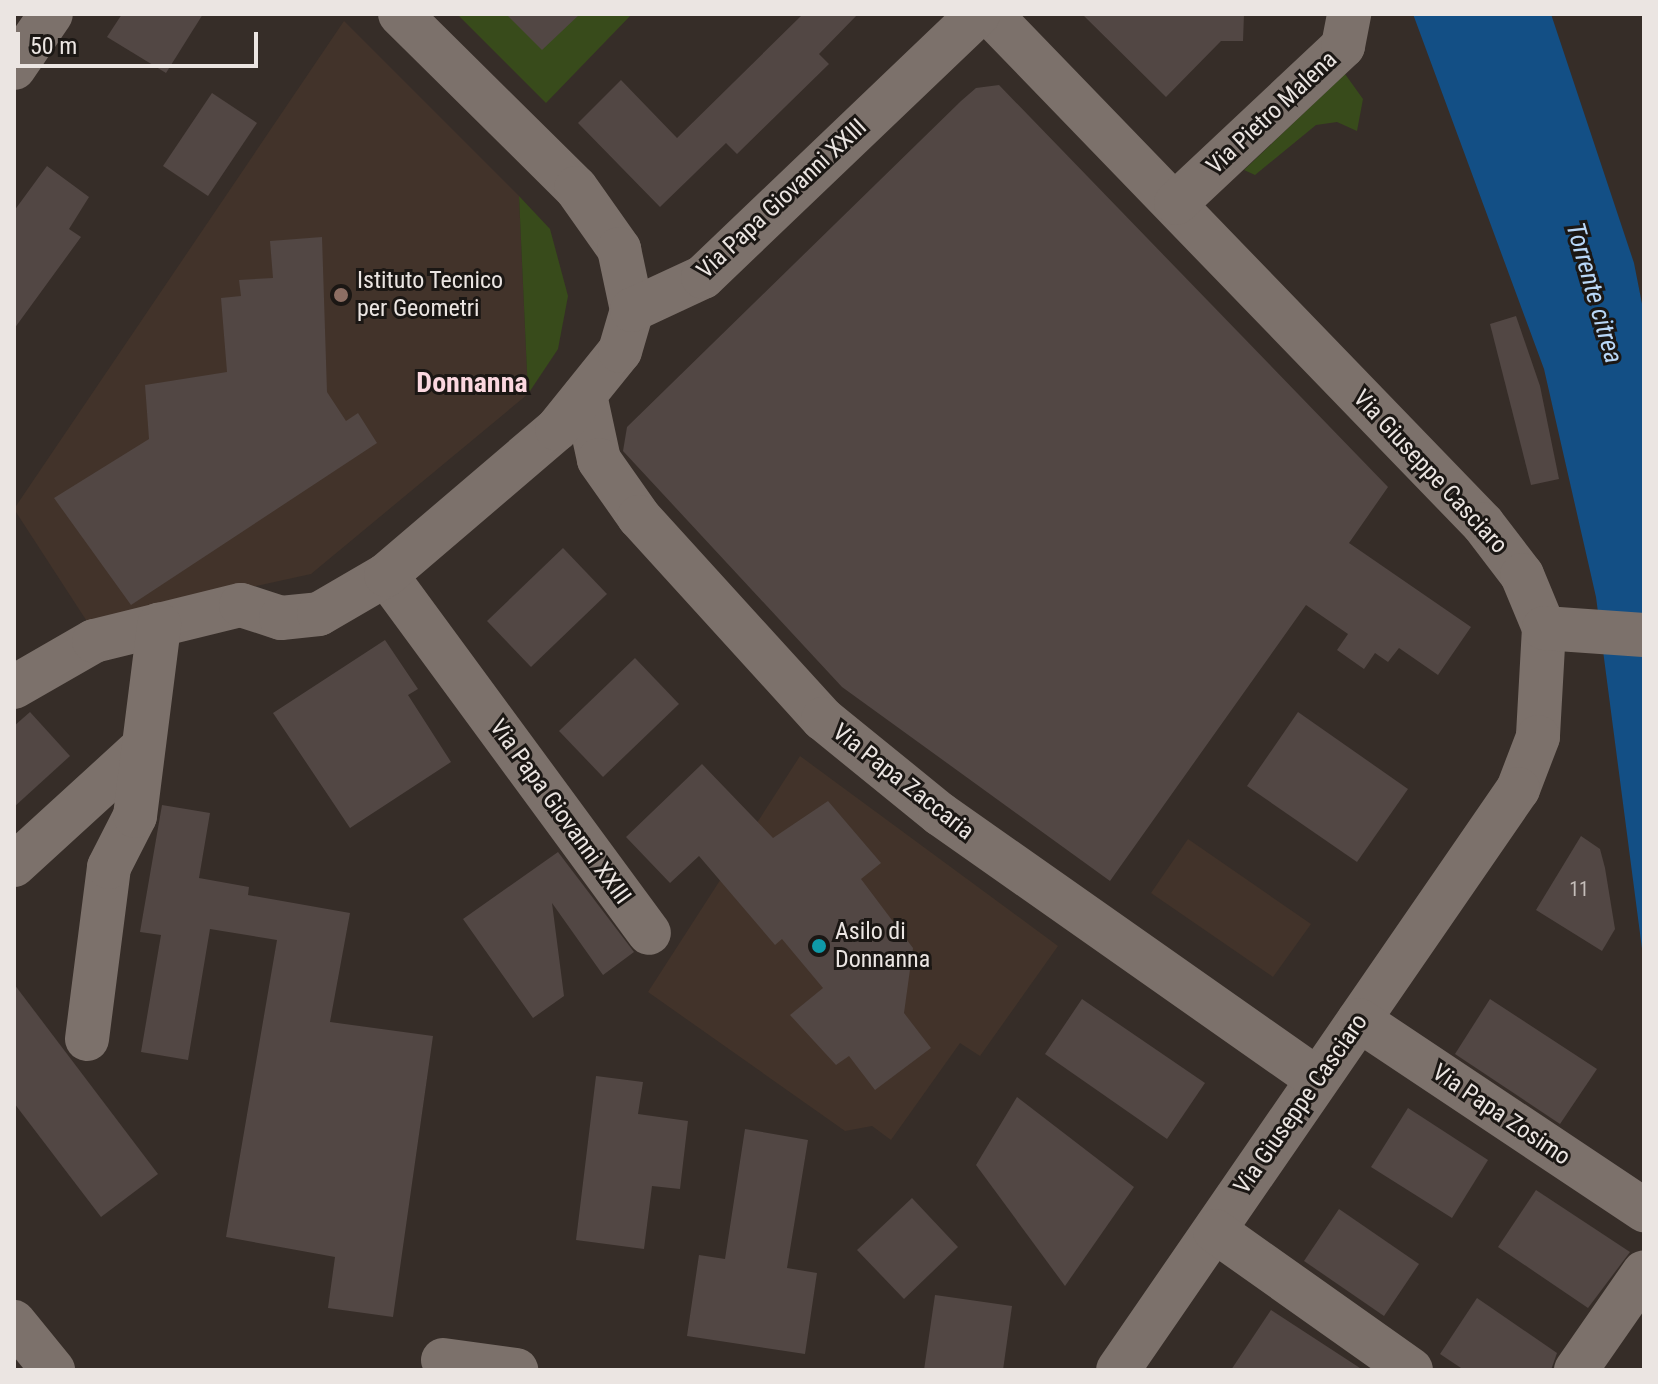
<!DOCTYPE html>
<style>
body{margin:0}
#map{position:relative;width:1658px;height:1384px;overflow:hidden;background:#362d28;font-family:"Roboto Condensed",sans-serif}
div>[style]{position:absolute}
.built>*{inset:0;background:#42332a}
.green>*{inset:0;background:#384b1b}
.water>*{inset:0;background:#134f85}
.building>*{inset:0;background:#524744}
.minor>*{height:44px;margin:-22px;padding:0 22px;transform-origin:22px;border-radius:22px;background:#7c716b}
.dots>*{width:22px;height:22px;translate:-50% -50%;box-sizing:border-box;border:4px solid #1b1714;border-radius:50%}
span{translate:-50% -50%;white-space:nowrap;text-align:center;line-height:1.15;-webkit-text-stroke:6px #1b1714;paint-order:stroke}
.number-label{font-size:20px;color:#c5beba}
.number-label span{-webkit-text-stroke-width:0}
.street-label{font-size:24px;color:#ebe5e2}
.poi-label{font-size:24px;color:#ebe5e2}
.left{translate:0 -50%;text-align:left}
.water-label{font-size:26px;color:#b9d7f7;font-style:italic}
.quarter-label{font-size:28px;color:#fbd8e0;font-weight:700}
.frame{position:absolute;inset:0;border:16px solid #ebe5e2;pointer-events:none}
.scale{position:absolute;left:16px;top:32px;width:242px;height:36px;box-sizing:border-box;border:4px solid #ebe5e2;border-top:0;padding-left:10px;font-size:24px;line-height:28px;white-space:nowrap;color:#ebe5e2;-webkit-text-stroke:6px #1b1714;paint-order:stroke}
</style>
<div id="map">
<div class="built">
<i style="clip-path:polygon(344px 21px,519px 196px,528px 394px,311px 574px,88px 623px,14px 509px)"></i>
<i style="clip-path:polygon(800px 756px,1058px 946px,980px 1056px,960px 1043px,891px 1140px,872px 1126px,845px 1131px,648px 992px)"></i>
<i style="clip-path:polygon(1188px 839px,1311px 924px,1273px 977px,1151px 893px)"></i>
</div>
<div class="green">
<i style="clip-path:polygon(457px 14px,632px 14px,546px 103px)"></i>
<i style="clip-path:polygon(1345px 74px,1363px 99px,1357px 131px,1337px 122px,1316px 125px,1255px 175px,1244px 170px)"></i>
<i style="clip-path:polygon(519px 196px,550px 229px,568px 296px,558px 349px,528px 394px)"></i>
</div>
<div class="water">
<i style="clip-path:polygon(1413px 14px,1551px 14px,1634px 263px,1644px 314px,1644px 964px,1596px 597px,1544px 369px)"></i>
</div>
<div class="building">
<i style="clip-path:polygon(122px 14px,203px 14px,166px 73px,107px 37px)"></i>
<i style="clip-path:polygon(506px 14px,580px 14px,542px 50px)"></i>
<i style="clip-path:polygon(803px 14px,858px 14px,819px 54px,829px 64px,737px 154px,726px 143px,660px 207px,578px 123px,621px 80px,677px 138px)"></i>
<i style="clip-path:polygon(1082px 14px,1244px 14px,1243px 41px,1221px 41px,1166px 97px)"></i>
<i style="clip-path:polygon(999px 85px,1388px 487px,1349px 543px,1471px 627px,1438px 675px,1399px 648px,1388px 662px,1375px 653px,1364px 669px,1337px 650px,1348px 634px,1306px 605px,1110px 881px,842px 687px,623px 451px,627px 427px,961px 101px,976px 88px)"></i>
<i style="clip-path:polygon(212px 93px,257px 123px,208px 196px,163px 166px)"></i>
<i style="clip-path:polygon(47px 166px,89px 197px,69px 229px,81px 237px,14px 329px,14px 211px)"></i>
<i style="clip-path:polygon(322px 237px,327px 392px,346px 421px,358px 413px,377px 443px,131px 605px,54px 498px,149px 439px,145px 385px,227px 372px,221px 298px,241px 296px,239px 280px,273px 278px,270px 241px)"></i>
<i style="clip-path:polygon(1516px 316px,1540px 386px,1559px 479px,1531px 485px,1490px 324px)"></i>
<i style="clip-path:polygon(563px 548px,607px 594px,531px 667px,487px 621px)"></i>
<i style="clip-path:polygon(385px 640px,418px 689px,408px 695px,451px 762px,350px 828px,273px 713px)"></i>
<i style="clip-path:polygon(635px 658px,679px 704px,603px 777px,559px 731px)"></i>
<i style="clip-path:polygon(30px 712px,70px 756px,14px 807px,14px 726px)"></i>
<i style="clip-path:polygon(1298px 712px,1408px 789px,1357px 862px,1247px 786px)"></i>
<i style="clip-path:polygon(702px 764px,773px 838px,828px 801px,881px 863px,861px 879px,913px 948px,904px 1013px,931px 1048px,875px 1090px,849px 1056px,836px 1065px,790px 1015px,823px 988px,782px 939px,775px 945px,699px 856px,670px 883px,626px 837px)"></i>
<i style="clip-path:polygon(162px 805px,210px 813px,199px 878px,249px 887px,248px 895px,350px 913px,330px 1022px,433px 1036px,393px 1317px,328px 1308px,335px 1257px,226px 1237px,277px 940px,210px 929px,188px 1060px,141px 1052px,161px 935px,140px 932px)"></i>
<i style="clip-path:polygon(1581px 836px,1600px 849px,1605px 868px,1615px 929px,1602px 951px,1536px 910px)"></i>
<i style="clip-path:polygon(558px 852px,634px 952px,603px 975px,552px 903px,564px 996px,533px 1018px,463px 919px)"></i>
<i style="clip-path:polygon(14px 984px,158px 1174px,101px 1217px,14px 1103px)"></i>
<i style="clip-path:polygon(1082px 999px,1205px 1083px,1167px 1139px,1045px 1054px)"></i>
<i style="clip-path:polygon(1490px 999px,1597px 1069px,1560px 1124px,1455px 1054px)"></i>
<i style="clip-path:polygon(596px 1076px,643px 1082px,638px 1114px,688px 1121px,680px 1189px,652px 1186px,644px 1249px,576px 1240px)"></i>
<i style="clip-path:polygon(1017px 1097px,1134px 1187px,1065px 1286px,976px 1165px)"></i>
<i style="clip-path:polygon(1408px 1108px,1488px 1160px,1452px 1218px,1371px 1167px)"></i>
<i style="clip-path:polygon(745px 1129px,808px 1140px,787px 1268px,817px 1273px,805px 1354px,687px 1336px,699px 1255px,725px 1259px)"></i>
<i style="clip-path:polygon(1536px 1190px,1630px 1252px,1588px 1308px,1498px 1247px)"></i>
<i style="clip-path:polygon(912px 1198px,958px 1247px,904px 1299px,857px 1250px)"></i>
<i style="clip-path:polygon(1339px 1209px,1419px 1264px,1384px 1316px,1304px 1261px)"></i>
<i style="clip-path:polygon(935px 1295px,1012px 1306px,1003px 1370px,924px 1370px)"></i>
<i style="clip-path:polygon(1477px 1298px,1557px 1353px,1551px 1370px,1464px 1370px,1440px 1354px)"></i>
<i style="clip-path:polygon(1271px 1310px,1363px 1370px,1231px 1370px)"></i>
</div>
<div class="minor">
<i style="left:400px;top:14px;width:247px;rotate:44.7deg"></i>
<i style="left:576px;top:188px;width:75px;rotate:54.8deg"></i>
<i style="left:619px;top:249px;width:62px;rotate:78deg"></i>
<i style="left:990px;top:14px;width:709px;rotate:45.97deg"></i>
<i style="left:1483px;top:524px;width:64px;rotate:52.6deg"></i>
<i style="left:1522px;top:575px;width:57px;rotate:67.5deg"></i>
<i style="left:1544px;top:628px;width:109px;rotate:93.2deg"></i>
<i style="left:1538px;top:737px;width:56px;rotate:111deg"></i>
<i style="left:1518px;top:789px;width:705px;rotate:124.55deg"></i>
<i style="left:14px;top:68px;width:65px;rotate:-55.6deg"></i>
<i style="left:1176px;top:203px;width:229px;rotate:-43.2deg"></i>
<i style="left:1343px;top:46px;width:33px;rotate:-79deg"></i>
<i style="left:585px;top:395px;width:66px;rotate:77.8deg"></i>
<i style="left:599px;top:460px;width:70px;rotate:54.9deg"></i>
<i style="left:639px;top:517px;width:273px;rotate:47.7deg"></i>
<i style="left:823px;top:719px;width:151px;rotate:39.1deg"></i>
<i style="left:940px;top:814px;width:461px;rotate:35.1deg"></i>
<i style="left:386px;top:575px;width:444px;rotate:53.7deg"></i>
<i style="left:1544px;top:628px;width:100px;rotate:4deg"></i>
<i style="left:14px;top:687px;width:92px;rotate:-29.9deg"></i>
<i style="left:94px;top:641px;width:151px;rotate:-13.8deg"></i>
<i style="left:241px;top:605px;width:42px;rotate:18deg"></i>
<i style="left:281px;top:618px;width:38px;rotate:-6deg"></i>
<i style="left:319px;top:614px;width:78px;rotate:-30.2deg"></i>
<i style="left:386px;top:575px;width:225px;rotate:-40.5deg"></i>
<i style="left:557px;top:429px;width:100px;rotate:-51.1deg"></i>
<i style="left:620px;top:351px;width:43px;rotate:-73.7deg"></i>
<i style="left:632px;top:310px;width:78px;rotate:-24.9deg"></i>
<i style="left:703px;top:277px;width:381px;rotate:-43.7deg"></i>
<i style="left:14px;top:865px;width:173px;rotate:-42.4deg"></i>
<i style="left:1359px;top:1020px;width:343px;rotate:33.7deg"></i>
<i style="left:87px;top:1039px;width:173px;rotate:-82.7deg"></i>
<i style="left:109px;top:867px;width:57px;rotate:-63deg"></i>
<i style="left:135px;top:816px;width:193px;rotate:-82.8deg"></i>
<i style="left:1215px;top:1231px;width:240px;rotate:35.3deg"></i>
<i style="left:14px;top:1322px;width:62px;rotate:50.9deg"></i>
<i style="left:443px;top:1360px;width:74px;rotate:7.8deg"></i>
<i style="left:1576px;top:1370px;width:119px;rotate:-55.2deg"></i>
</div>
<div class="dots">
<i style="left:341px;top:295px;background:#8d6e63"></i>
<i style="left:819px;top:946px;background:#0f9aa8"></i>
</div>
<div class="number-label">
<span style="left:1579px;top:889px">11</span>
</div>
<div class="street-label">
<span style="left:1272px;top:113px;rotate:-43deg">Via Pietro Malena</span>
<span style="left:782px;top:199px;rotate:-43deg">Via Papa Giovanni XXIII</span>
<span style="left:1430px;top:472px;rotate:47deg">Via Giuseppe Casciaro</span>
<span style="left:903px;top:782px;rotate:38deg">Via Papa Zaccaria</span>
<span style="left:560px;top:812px;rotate:54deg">Via Papa Giovanni XXIII</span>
<span style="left:1301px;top:1104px;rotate:-55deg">Via Giuseppe Casciaro</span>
<span style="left:1501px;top:1115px;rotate:34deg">Via Papa Zosimo</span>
</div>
<div class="poi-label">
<span class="left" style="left:357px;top:295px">Istituto Tecnico<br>per Geometri</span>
<span class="left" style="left:835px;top:946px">Asilo di<br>Donnanna</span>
</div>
<div class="water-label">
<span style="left:1594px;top:293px;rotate:74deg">Torrente citrea</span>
</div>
<div class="quarter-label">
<span style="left:472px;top:383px">Donnanna</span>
</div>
<div class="frame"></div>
<div class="scale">50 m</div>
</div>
